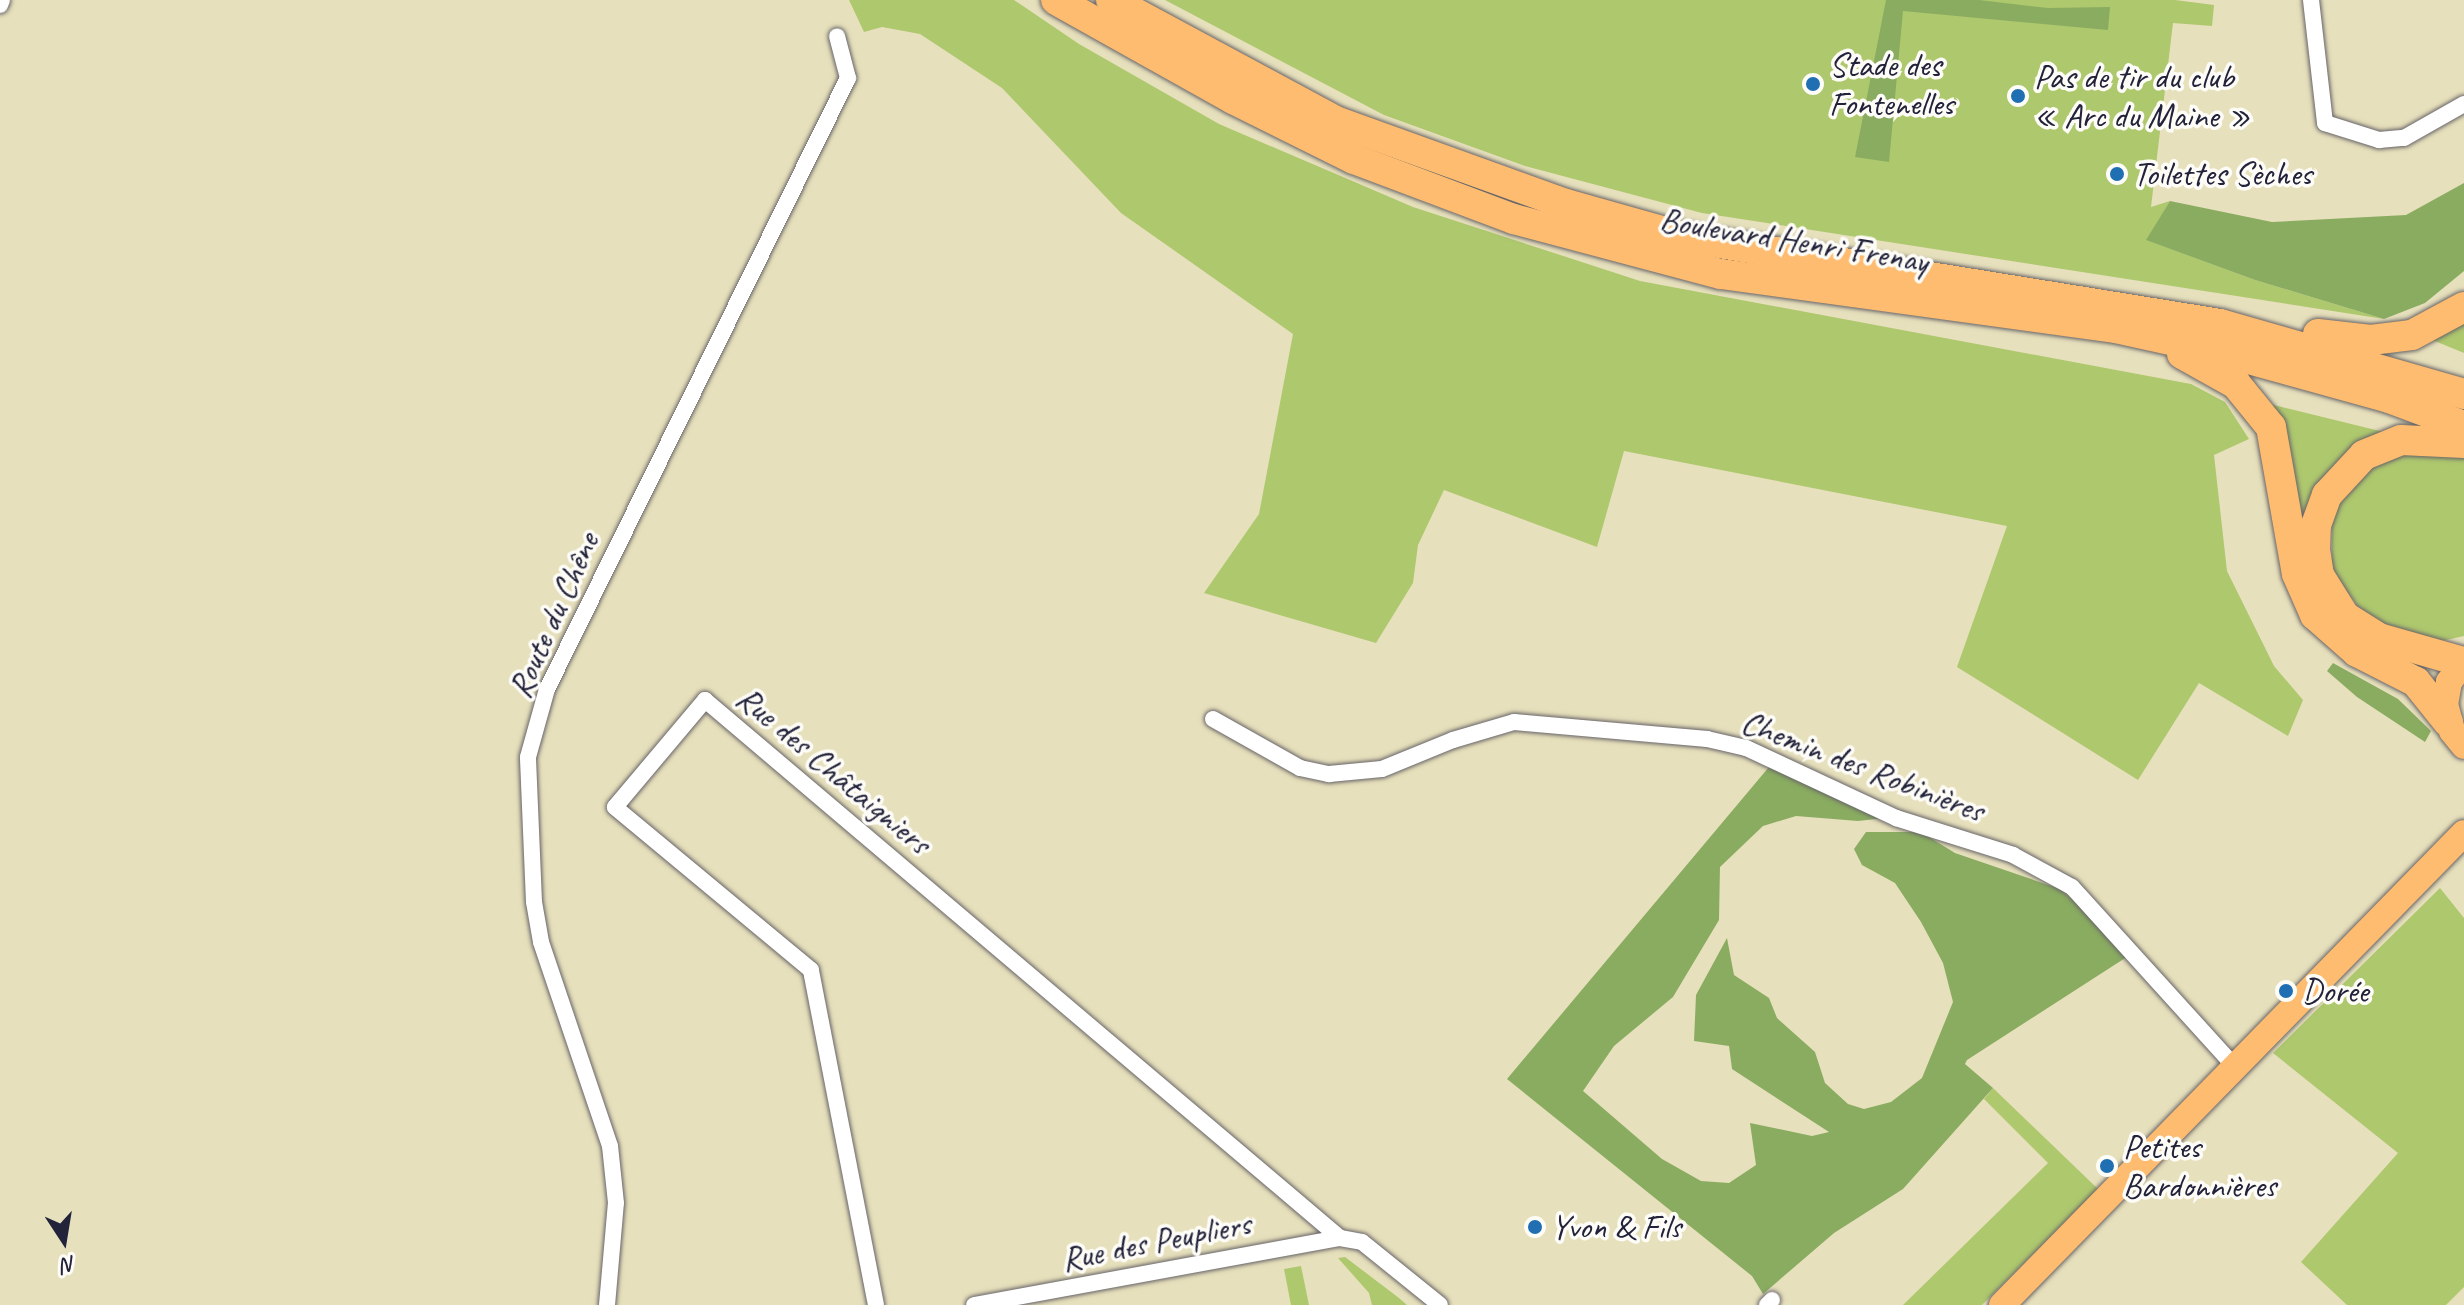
<!DOCTYPE html>
<meta charset="utf-8">
<style>
body{margin:0}
#map{position:relative;width:2464px;height:1305px;overflow:hidden;background:#e7e0bc;font-family:Caveat,sans-serif}
div>[style]{position:absolute}
.green>*{inset:0;background:#aec86e}
.forest>*{inset:0;background:#8aac61}
.roads{filter:drop-shadow(0 0 2px #676468) drop-shadow(0 0 2px #676468)}
.street>*{height:16px;margin:-8px;padding:0 8px;transform-origin:8px;border-radius:8px;background:#fff}
.primary>*{height:26px;margin:-13px;padding:0 13px;transform-origin:13px;border-radius:13px;background:#febc70}
.highway>*{height:30px;margin:-15px;padding:0 15px;transform-origin:15px;border-radius:15px;background:#febc70}
.dots>*{width:22px;height:22px;translate:-50% -50%;box-sizing:border-box;border:4px solid #fdfcf7;border-radius:50%}
span{translate:-50% -50%;white-space:nowrap;text-align:center;line-height:1.15;-webkit-text-stroke:7px #fdfcf7;paint-order:stroke}
.poi-label{font-size:34px;color:#22223b}
.left{translate:0 -50%;text-align:left}
.street-label{font-size:34px;color:#22223b}
.north{position:absolute;left:24px;top:1201px;width:80px;height:80px;-webkit-text-stroke:6px #fdfcf7;paint-order:stroke;rotate:168deg;font-size:22px;font-weight:700;line-height:32px;text-align:center;color:#22223b}
.north::after{content:'';display:block;margin:auto;width:28px;height:36px;background:#22223b;clip-path:polygon(50% 0,100% 100%,50% 72%,0 100%)}
</style>
<div id="map">
<div class="green">
<i style="clip-path:polygon(849px 0,1014px 0,1079px 44px,1219px 124px,1413px 207px,1640px 281px,2191px 384px,2225px 402px,2249px 439px,2214px 455px,2227px 571px,2274px 666px,2303px 700px,2288px 736px,2199px 683px,2138px 780px,1957px 667px,2007px 526px,1624px 451px,1597px 547px,1444px 490px,1418px 545px,1413px 583px,1376px 643px,1204px 593px,1259px 514px,1293px 334px,1121px 213px,1002px 88px,920px 34px,882px 27px,864px 32px)"></i>
<i style="clip-path:polygon(1165px 0,2175px 0,2214px 5px,2212px 26px,2173px 23px,2151px 207px,2170px 201px,2147px 240px,2255px 280px,2384px 319px,1702px 213px,1525px 166px,1384px 115px)"></i>
<i style="clip-path:polygon(2464px 321px,2464px 353px,2430px 339px)"></i>
<i style="clip-path:polygon(2266px 403px,2388px 433px,2305px 554px)"></i>
<i style="clip-path:polygon(2406px 449px,2464px 452px,2464px 636px,2437px 642px,2409px 637px,2362px 612px,2332px 571px,2332px 519px,2345px 491px,2365px 467px)"></i>
<i style="clip-path:polygon(2440px 888px,2464px 918px,2464px 1287px,2446px 1305px,2347px 1305px,2301px 1262px,2398px 1153px,2273px 1053px)"></i>
<i style="clip-path:polygon(1993px 1088px,2098px 1189px,1982px 1305px,1903px 1305px,2048px 1163px,1984px 1099px)"></i>
<i style="clip-path:polygon(1345px 1257px,1399px 1298px,1407px 1305px,1372px 1305px,1369px 1293px,1338px 1258px)"></i>
<i style="clip-path:polygon(1301px 1266px,1309px 1305px,1291px 1305px,1284px 1269px)"></i>
</div>
<div class="forest">
<i style="clip-path:polygon(1886px 0,1979px 0,2048px 8px,2110px 7px,2108px 30px,1903px 11px,1889px 162px,1855px 157px)"></i>
<i style="clip-path:polygon(2464px 183px,2464px 271px,2425px 303px,2384px 319px,2255px 280px,2146px 240px,2170px 201px,2272px 222px,2406px 215px)"></i>
<i style="clip-path:polygon(2333px 663px,2398px 699px,2431px 731px,2425px 742px,2357px 697px,2327px 671px)"></i>
<i style="clip-path:polygon(1774px 761px,1903px 816px,1858px 821px,1796px 816px,1763px 826px,1720px 867px,1719px 920px,1673px 997px,1614px 1046px,1583px 1091px,1662px 1159px,1701px 1181px,1729px 1183px,1756px 1165px,1750px 1123px,1812px 1136px,1829px 1132px,1732px 1069px,1729px 1046px,1694px 1041px,1696px 995px,1727px 938px,1734px 975px,1769px 998px,1777px 1018px,1815px 1052px,1825px 1083px,1848px 1104px,1864px 1109px,1891px 1102px,1922px 1078px,1953px 1002px,1943px 963px,1921px 922px,1895px 883px,1862px 865px,1854px 849px,1866px 832px,1921px 832px,1955px 853px,2060px 889px,2133px 953px,1967px 1060px,1965px 1064px,1993px 1088px,1903px 1189px,1834px 1233px,1763px 1294px,1752px 1276px,1507px 1079px)"></i>
</div>
<div class="roads">
<div class="street">
<i style="left:2311px;top:0;width:124px;rotate:83.5deg"></i>
<i style="left:2325px;top:123px;width:57px;rotate:17.5deg"></i>
<i style="left:2379px;top:140px;width:25px;rotate:-5deg"></i>
<i style="left:2404px;top:138px;width:69px;rotate:-29.5deg"></i>
<i style="left:0;top:5px;width:5px;rotate:-68deg"></i>
<i style="left:1213px;top:719px;width:100px;rotate:29.4deg"></i>
<i style="left:1300px;top:768px;width:30px;rotate:12deg"></i>
<i style="left:1329px;top:774px;width:53px;rotate:-5.4deg"></i>
<i style="left:1382px;top:769px;width:77px;rotate:-22.2deg"></i>
<i style="left:1453px;top:740px;width:64px;rotate:-16.4deg"></i>
<i style="left:1514px;top:722px;width:194px;rotate:5deg"></i>
<i style="left:1707px;top:739px;width:40px;rotate:13deg"></i>
<i style="left:1746px;top:748px;width:166px;rotate:25deg"></i>
<i style="left:1896px;top:818px;width:123px;rotate:17.5deg"></i>
<i style="left:2013px;top:855px;width:67px;rotate:28.5deg"></i>
<i style="left:2072px;top:887px;width:243px;rotate:47.8deg"></i>
<i style="left:607px;top:1305px;width:102px;rotate:-85deg"></i>
<i style="left:616px;top:1203px;width:57px;rotate:-96deg"></i>
<i style="left:610px;top:1146px;width:215px;rotate:-108.7deg"></i>
<i style="left:541px;top:942px;width:41px;rotate:-99.9deg"></i>
<i style="left:534px;top:902px;width:145px;rotate:-92.4deg"></i>
<i style="left:528px;top:757px;width:71px;rotate:-74.4deg"></i>
<i style="left:547px;top:689px;width:681px;rotate:-63.77deg"></i>
<i style="left:848px;top:78px;width:43px;rotate:-104.7deg"></i>
<i style="left:876px;top:1305px;width:341px;rotate:-101deg"></i>
<i style="left:811px;top:970px;width:255px;rotate:-140.3deg"></i>
<i style="left:615px;top:807px;width:140px;rotate:-49.9deg"></i>
<i style="left:705px;top:700px;width:832px;rotate:40.27deg"></i>
<i style="left:974px;top:1305px;width:372px;rotate:-10.4deg"></i>
<i style="left:1340px;top:1238px;width:22px;rotate:10deg"></i>
<i style="left:1362px;top:1242px;width:100px;rotate:38.9deg"></i>
<i style="left:1767px;top:1305px;width:7px;rotate:-45deg"></i>
</div>
<div class="primary">
<i style="left:2464px;top:662px;width:25px;rotate:127deg"></i>
<i style="left:2449px;top:682px;width:22px;rotate:100deg"></i>
<i style="left:2445px;top:704px;width:28px;rotate:75deg"></i>
<i style="left:2452px;top:731px;width:19px;rotate:51deg"></i>
<i style="left:2002px;top:1305px;width:660px;rotate:-45.61deg"></i>
</div>
<div class="highway">
<i style="left:1056px;top:0;width:203px;rotate:29.2deg"></i>
<i style="left:1233px;top:99px;width:135px;rotate:26.4deg"></i>
<i style="left:1354px;top:159px;width:171px;rotate:20.6deg"></i>
<i style="left:1514px;top:219px;width:214px;rotate:14.9deg"></i>
<i style="left:1721px;top:274px;width:399px;rotate:7.8deg"></i>
<i style="left:2116px;top:328px;width:107px;rotate:12.5deg"></i>
<i style="left:2220px;top:351px;width:175px;rotate:15.5deg"></i>
<i style="left:2389px;top:398px;width:80px;rotate:20.5deg"></i>
<i style="left:1111px;top:0;width:258px;rotate:28.3deg"></i>
<i style="left:1338px;top:122px;width:242px;rotate:19.8deg"></i>
<i style="left:1566px;top:204px;width:122px;rotate:15.8deg"></i>
<i style="left:1683px;top:237px;width:544px;rotate:9.2deg"></i>
<i style="left:2220px;top:324px;width:254px;rotate:16deg"></i>
<i style="left:2318px;top:334px;width:53px;rotate:6.5deg"></i>
<i style="left:2371px;top:340px;width:41px;rotate:-7deg"></i>
<i style="left:2412px;top:335px;width:59px;rotate:-28.3deg"></i>
<i style="left:2182px;top:354px;width:62px;rotate:29.1deg"></i>
<i style="left:2236px;top:384px;width:55px;rotate:50.9deg"></i>
<i style="left:2271px;top:427px;width:149px;rotate:80deg"></i>
<i style="left:2297px;top:574px;width:45px;rotate:66.3deg"></i>
<i style="left:2315px;top:615px;width:56px;rotate:41.4deg"></i>
<i style="left:2357px;top:652px;width:66px;rotate:27deg"></i>
<i style="left:2416px;top:682px;width:51px;rotate:51.3deg"></i>
<i style="left:2463px;top:662px;width:87px;rotate:-164.1deg"></i>
<i style="left:2379px;top:638px;width:40px;rotate:-148deg"></i>
<i style="left:2345px;top:617px;width:49px;rotate:-121.8deg"></i>
<i style="left:2319px;top:575px;width:24px;rotate:-99deg"></i>
<i style="left:2315px;top:551px;width:26px;rotate:-88deg"></i>
<i style="left:2316px;top:525px;width:32px;rotate:-70deg"></i>
<i style="left:2327px;top:495px;width:54px;rotate:-47.2deg"></i>
<i style="left:2364px;top:455px;width:40px;rotate:-22deg"></i>
<i style="left:2401px;top:440px;width:63px;rotate:2.7deg"></i>
</div>
</div>
<div class="dots">
<i style="left:1813px;top:84px;background:#1f6fb2"></i>
<i style="left:2018px;top:96px;background:#1f6fb2"></i>
<i style="left:2117px;top:174px;background:#1f6fb2"></i>
<i style="left:2286px;top:991px;background:#1f6fb2"></i>
<i style="left:2107px;top:1166px;background:#1f6fb2"></i>
<i style="left:1535px;top:1227px;background:#1f6fb2"></i>
</div>
<div class="poi-label">
<span class="left" style="left:1829px;top:84px">Stade des<br>Fontenelles</span>
<span class="left" style="left:2034px;top:96px">Pas de tir du club<br>« Arc du Maine »</span>
<span class="left" style="left:2133px;top:174px">Toilettes Sèches</span>
<span class="left" style="left:2302px;top:991px">Dorée</span>
<span class="left" style="left:2123px;top:1166px">Petites<br>Bardonnières</span>
<span class="left" style="left:1551px;top:1227px">Yvon &amp; Fils</span>
</div>
<div class="street-label">
<span style="left:1794px;top:240px;rotate:9deg">Boulevard Henri Frenay</span>
<span style="left:553px;top:615px;rotate:-66deg">Route du Chêne</span>
<span style="left:1863px;top:766px;rotate:21deg">Chemin des Robinières</span>
<span style="left:834px;top:770px;rotate:40deg">Rue des Châtaigniers</span>
<span style="left:1156px;top:1241px;rotate:-11deg">Rue des Peupliers</span>
</div>
<div class="north">N</div>
</div>
